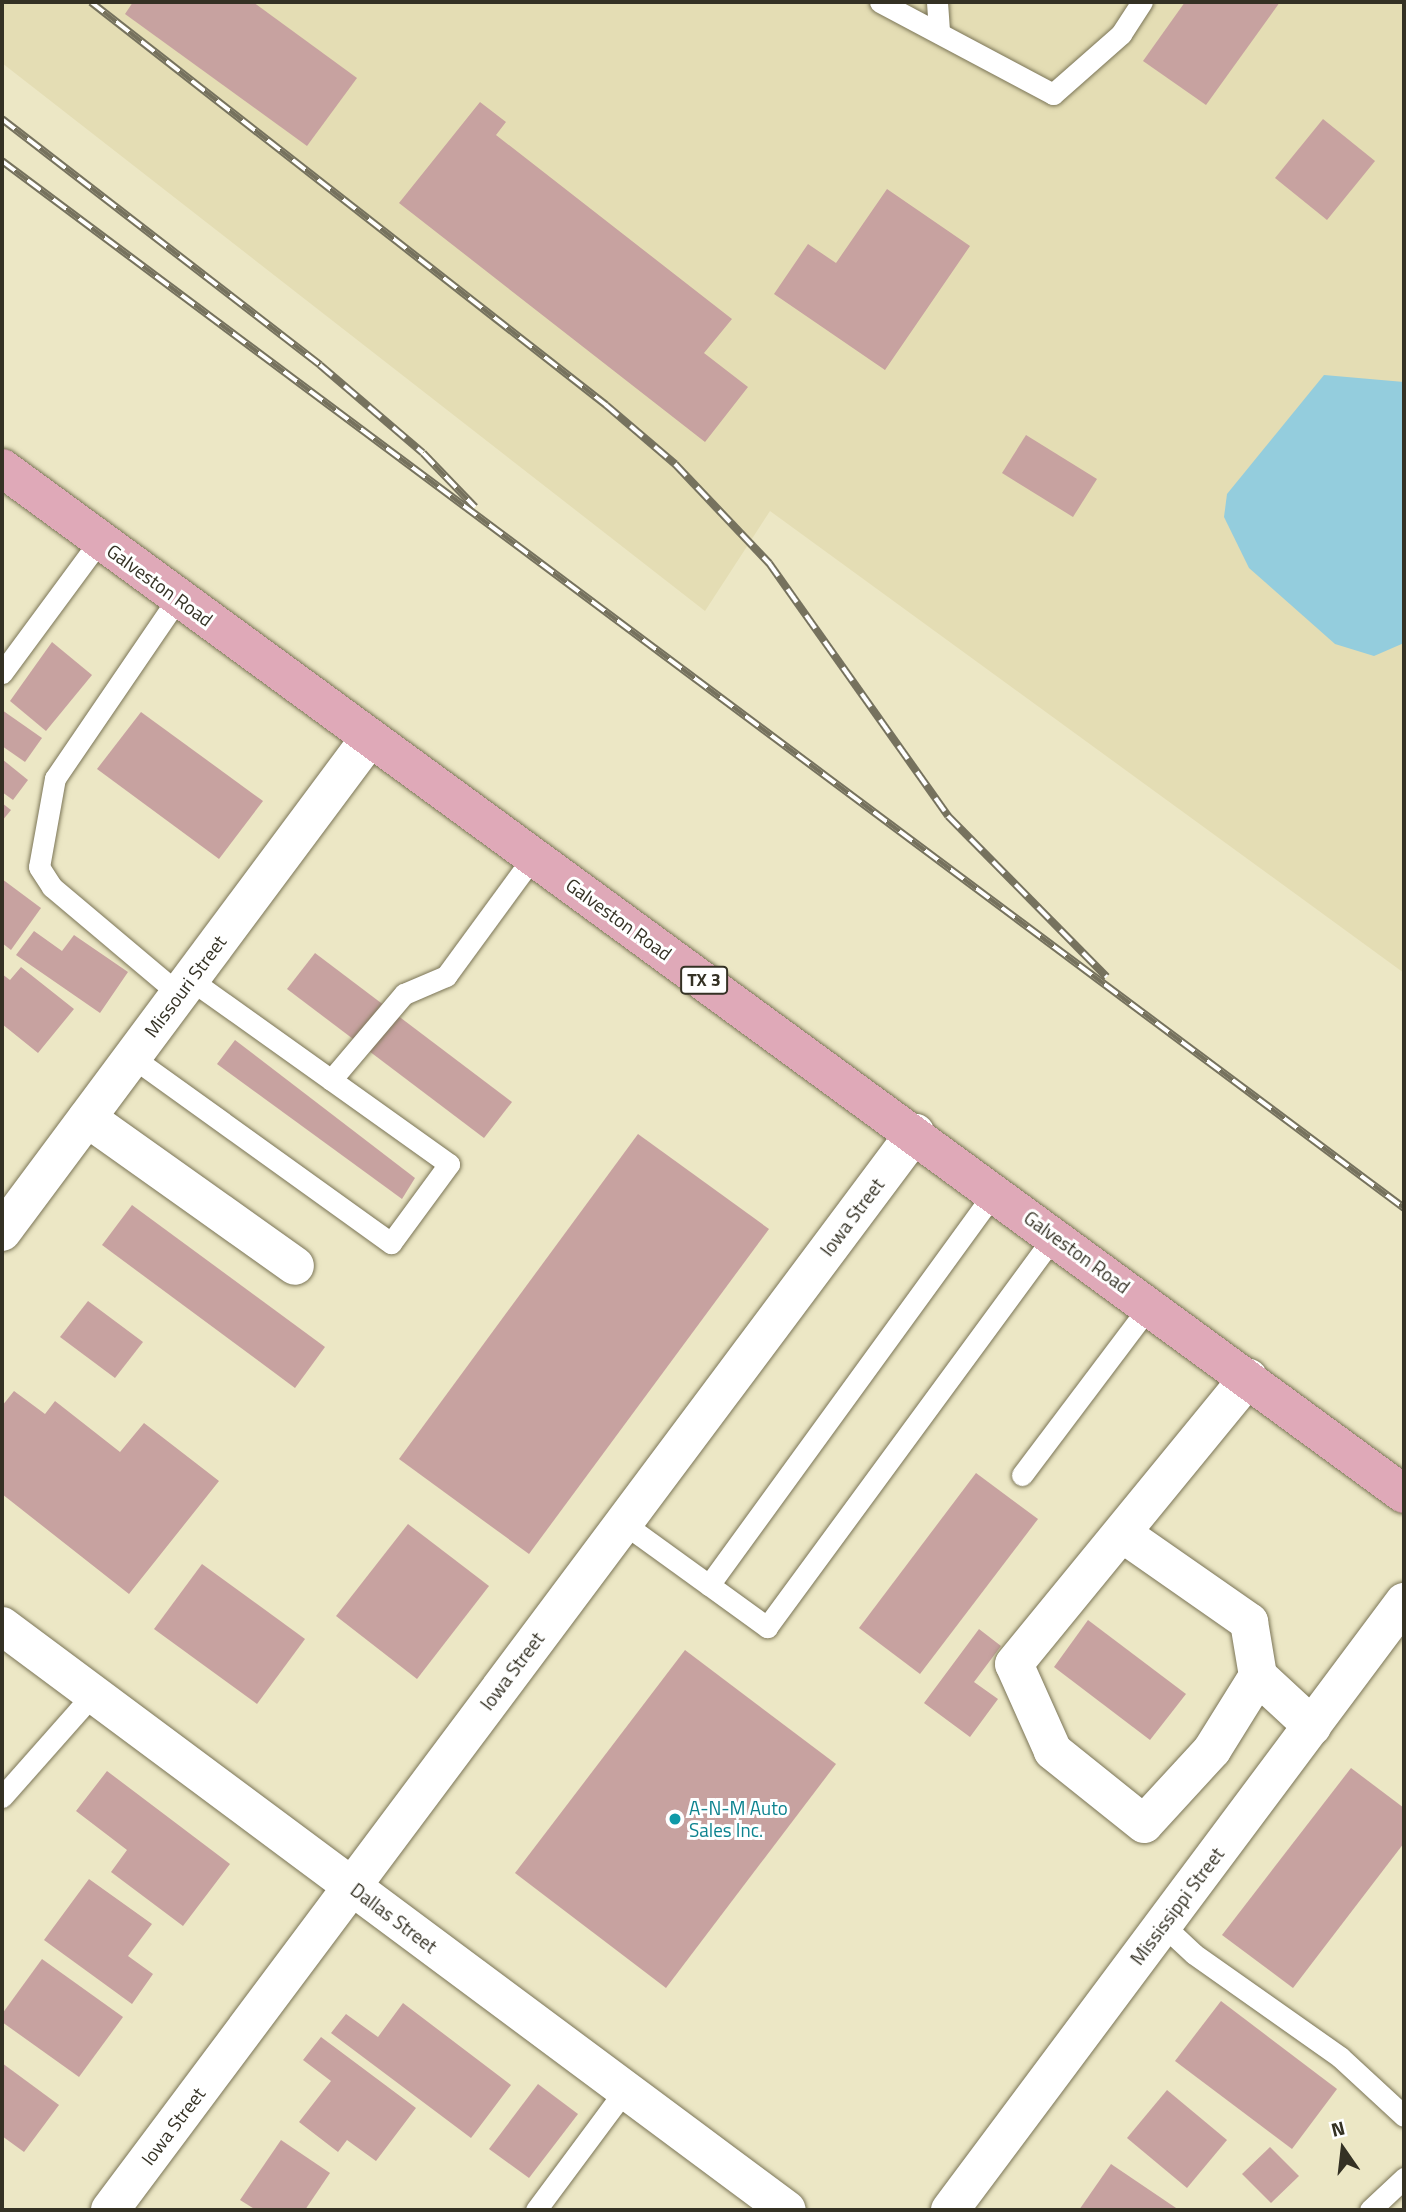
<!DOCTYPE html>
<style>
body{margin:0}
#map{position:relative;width:1406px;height:2212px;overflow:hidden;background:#ece7c5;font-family:"Titillium Web",sans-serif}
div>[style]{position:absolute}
.built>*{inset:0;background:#e4ddb4}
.water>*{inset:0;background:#94cddd}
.building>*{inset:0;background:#c7a2a0}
.roads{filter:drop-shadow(0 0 2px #7b7557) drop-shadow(0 0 2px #7b7557)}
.lane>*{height:21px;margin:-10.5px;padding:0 10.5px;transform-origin:10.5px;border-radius:10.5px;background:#fff}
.street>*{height:38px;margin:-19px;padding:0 19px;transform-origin:19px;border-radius:19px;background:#fff}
.primary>*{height:38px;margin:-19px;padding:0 19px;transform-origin:19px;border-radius:19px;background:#dfa9b8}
.rail>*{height:8px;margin-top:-4px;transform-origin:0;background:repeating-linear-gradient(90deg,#fff 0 16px,#76725e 0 32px);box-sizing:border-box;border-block:2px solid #76725e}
.dots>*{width:19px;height:19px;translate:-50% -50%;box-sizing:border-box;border:4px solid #fff;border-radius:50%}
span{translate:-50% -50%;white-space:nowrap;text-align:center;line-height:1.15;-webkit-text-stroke:6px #fff;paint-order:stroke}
.shield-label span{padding:2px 5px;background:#fff;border:2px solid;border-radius:5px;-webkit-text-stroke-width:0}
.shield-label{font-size:18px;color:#343124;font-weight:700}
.street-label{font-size:19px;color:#343124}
.culture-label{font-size:19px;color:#0d838f}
.left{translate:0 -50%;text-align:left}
.frame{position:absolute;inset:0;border:4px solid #343124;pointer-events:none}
.north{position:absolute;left:1308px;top:2114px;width:70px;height:70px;-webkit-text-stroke:5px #fff;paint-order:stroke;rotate:346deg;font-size:19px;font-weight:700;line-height:28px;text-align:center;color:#343124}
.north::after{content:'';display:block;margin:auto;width:24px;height:32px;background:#343124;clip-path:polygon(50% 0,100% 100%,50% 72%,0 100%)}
</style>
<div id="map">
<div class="built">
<i style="clip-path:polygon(2px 2px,1404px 2px,1404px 973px,770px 511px,705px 611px,2px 63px)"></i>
</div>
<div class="water">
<i style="clip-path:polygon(1324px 375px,1404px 382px,1404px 643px,1374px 656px,1335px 644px,1249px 568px,1224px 517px,1227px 494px)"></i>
</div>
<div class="building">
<i style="clip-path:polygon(133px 2px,253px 2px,357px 78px,307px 146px,125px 14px)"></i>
<i style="clip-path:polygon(1185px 2px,1280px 2px,1206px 105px,1143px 61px)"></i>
<i style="clip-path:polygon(480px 102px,506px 122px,496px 135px,732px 319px,704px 353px,748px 387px,705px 442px,399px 203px)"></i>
<i style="clip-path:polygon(1323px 119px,1375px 161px,1327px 220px,1275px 178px)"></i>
<i style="clip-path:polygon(887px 189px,970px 246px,885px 370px,774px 294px,808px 244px,836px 263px)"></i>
<i style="clip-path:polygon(1026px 435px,1097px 479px,1073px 517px,1002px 473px)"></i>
<i style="clip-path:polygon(52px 642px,92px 675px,46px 731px,10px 701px)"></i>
<i style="clip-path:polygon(2px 710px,42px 738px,25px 762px,2px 746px)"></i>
<i style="clip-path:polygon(141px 712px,263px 801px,219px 859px,97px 769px)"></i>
<i style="clip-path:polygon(2px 759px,28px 780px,13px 800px,2px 792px)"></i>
<i style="clip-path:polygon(2px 803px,11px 810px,2px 821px)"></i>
<i style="clip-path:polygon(2px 879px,41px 908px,11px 950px,2px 943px)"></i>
<i style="clip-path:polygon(34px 931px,62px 951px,74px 935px,128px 972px,100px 1013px,16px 955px)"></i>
<i style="clip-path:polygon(315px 953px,512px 1102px,484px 1138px,287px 989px)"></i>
<i style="clip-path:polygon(21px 967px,74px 1009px,38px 1053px,2px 1024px,2px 974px,10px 980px)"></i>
<i style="clip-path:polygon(235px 1040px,415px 1178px,402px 1199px,217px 1064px)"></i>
<i style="clip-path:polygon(638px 1134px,769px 1229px,529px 1554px,399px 1459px)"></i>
<i style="clip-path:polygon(132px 1205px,325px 1347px,295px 1388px,102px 1245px)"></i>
<i style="clip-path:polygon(88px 1301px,143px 1342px,115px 1378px,60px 1337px)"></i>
<i style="clip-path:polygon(14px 1391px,45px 1414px,55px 1401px,120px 1452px,144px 1423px,219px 1481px,129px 1594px,2px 1494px,2px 1406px)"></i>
<i style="clip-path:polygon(976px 1473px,1038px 1519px,920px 1674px,859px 1628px)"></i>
<i style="clip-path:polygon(408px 1524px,489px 1586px,417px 1679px,336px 1616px)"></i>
<i style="clip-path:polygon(202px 1564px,305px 1639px,257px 1704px,154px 1629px)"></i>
<i style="clip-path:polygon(1088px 1620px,1186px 1694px,1150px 1740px,1054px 1667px)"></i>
<i style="clip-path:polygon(979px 1629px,1001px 1646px,974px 1682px,998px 1699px,970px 1737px,924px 1703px)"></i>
<i style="clip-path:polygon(685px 1650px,836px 1764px,666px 1988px,515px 1873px)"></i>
<i style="clip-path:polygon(1351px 1768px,1404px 1808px,1404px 1843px,1293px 1988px,1222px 1935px)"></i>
<i style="clip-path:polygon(107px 1771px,230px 1864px,183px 1926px,111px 1872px,127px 1850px,76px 1811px)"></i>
<i style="clip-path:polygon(89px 1879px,152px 1924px,128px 1956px,153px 1974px,132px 2004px,44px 1940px)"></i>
<i style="clip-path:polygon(42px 1959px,123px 2017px,79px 2077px,2px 2022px,2px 2014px)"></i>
<i style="clip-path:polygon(1221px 2001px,1337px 2089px,1292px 2149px,1175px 2061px)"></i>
<i style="clip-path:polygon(403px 2003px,511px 2085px,471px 2138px,331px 2033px,346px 2014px,378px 2037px)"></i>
<i style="clip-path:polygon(321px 2037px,416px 2108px,376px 2161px,347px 2140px,338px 2152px,299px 2122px,331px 2081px,303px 2060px)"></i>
<i style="clip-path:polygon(2px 2063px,59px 2105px,24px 2152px,2px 2136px)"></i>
<i style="clip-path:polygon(538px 2084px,578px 2114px,529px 2178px,489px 2149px)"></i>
<i style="clip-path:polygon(1167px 2090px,1227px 2140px,1187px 2188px,1127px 2138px)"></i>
<i style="clip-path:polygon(281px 2140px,330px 2173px,305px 2210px,256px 2210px,240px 2200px)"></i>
<i style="clip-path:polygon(1270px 2147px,1299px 2176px,1271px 2203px,1242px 2174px)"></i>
<i style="clip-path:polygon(1111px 2164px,1179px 2210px,1079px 2210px)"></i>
</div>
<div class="roads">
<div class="lane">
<i style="left:880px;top:2px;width:196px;rotate:28deg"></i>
<i style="left:1053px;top:94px;width:91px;rotate:-41.4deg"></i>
<i style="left:1121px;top:34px;width:38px;rotate:-57deg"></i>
<i style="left:937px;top:2px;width:31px;rotate:86deg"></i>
<i style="left:178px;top:598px;width:218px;rotate:124.3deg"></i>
<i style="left:55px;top:778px;width:90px;rotate:100.2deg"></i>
<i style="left:39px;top:867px;width:24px;rotate:57deg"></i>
<i style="left:52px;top:887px;width:166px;rotate:40.1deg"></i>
<i style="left:2px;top:673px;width:165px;rotate:-53.6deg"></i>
<i style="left:132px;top:1057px;width:319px;rotate:35.7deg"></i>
<i style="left:391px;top:1243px;width:98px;rotate:-53.7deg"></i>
<i style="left:449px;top:1164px;width:318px;rotate:-144.5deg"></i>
<i style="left:331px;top:1080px;width:113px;rotate:-49.7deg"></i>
<i style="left:404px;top:994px;width:46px;rotate:-23.2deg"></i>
<i style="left:446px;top:976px;width:147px;rotate:-53.8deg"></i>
<i style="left:1022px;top:1475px;width:213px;rotate:-53deg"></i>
<i style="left:623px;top:1523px;width:106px;rotate:35.8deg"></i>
<i style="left:709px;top:1585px;width:486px;rotate:-54deg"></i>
<i style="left:709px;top:1585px;width:72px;rotate:35.9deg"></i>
<i style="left:767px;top:1627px;width:486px;rotate:-53.7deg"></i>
<i style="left:2px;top:1797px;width:137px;rotate:-48.5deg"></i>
<i style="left:1163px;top:1925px;width:42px;rotate:43.1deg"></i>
<i style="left:1194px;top:1954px;width:179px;rotate:35.2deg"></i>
<i style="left:1340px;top:2057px;width:87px;rotate:42.7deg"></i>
<i style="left:536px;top:2210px;width:149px;rotate:-53.4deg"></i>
<i style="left:1370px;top:2210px;width:47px;rotate:-43.3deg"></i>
</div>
<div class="street">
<i style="left:87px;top:1118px;width:255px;rotate:35.4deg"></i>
<i style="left:2px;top:1232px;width:615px;rotate:-53.34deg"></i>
<i style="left:1123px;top:1534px;width:154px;rotate:34.9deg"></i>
<i style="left:1249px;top:1622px;width:55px;rotate:80.5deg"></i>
<i style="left:1258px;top:1676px;width:87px;rotate:121.9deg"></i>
<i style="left:1212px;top:1750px;width:100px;rotate:132.6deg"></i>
<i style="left:1144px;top:1824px;width:117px;rotate:-141.3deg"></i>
<i style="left:1053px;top:1751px;width:95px;rotate:-114.1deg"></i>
<i style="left:1014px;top:1664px;width:370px;rotate:-50.7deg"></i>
<i style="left:2px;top:1626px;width:978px;rotate:36.65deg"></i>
<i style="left:1258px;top:1676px;width:74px;rotate:42.8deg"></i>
<i style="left:110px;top:2210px;width:1345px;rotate:-53.22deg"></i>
<i style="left:950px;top:2210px;width:759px;rotate:-53.25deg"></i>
</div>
<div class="primary">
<i style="left:2px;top:468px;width:1737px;rotate:36.2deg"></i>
</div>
</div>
<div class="rail">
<i style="left:91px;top:2px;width:654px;rotate:38.04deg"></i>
<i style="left:606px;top:405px;width:91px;rotate:40.5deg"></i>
<i style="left:675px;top:464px;width:137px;rotate:46.5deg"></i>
<i style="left:769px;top:563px;width:310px;rotate:54.7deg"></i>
<i style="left:948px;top:816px;width:226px;rotate:45.4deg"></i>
<i style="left:2px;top:119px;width:402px;rotate:37.7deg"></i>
<i style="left:320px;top:365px;width:135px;rotate:40.5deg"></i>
<i style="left:423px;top:453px;width:75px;rotate:46.1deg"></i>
<i style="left:2px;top:161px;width:1750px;rotate:36.75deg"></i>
</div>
<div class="dots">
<i style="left:675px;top:1819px;background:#0f9aa8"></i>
</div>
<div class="shield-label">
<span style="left:704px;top:980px">TX 3</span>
</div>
<div class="street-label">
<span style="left:160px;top:585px;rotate:36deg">Galveston Road</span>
<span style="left:619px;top:919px;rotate:36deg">Galveston Road</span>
<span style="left:185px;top:986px;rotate:-53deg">Missouri Street</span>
<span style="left:852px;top:1217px;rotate:-53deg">Iowa Street</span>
<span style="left:1077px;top:1252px;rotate:36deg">Galveston Road</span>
<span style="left:512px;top:1671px;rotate:-53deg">Iowa Street</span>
<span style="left:1177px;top:1906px;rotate:-53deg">Mississippi Street</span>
<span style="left:394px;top:1918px;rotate:37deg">Dallas Street</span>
<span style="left:173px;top:2126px;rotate:-53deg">Iowa Street</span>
</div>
<div class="culture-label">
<span class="left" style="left:689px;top:1819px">A-N-M Auto<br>Sales Inc.</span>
</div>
<div class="frame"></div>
<div class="north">N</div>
</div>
